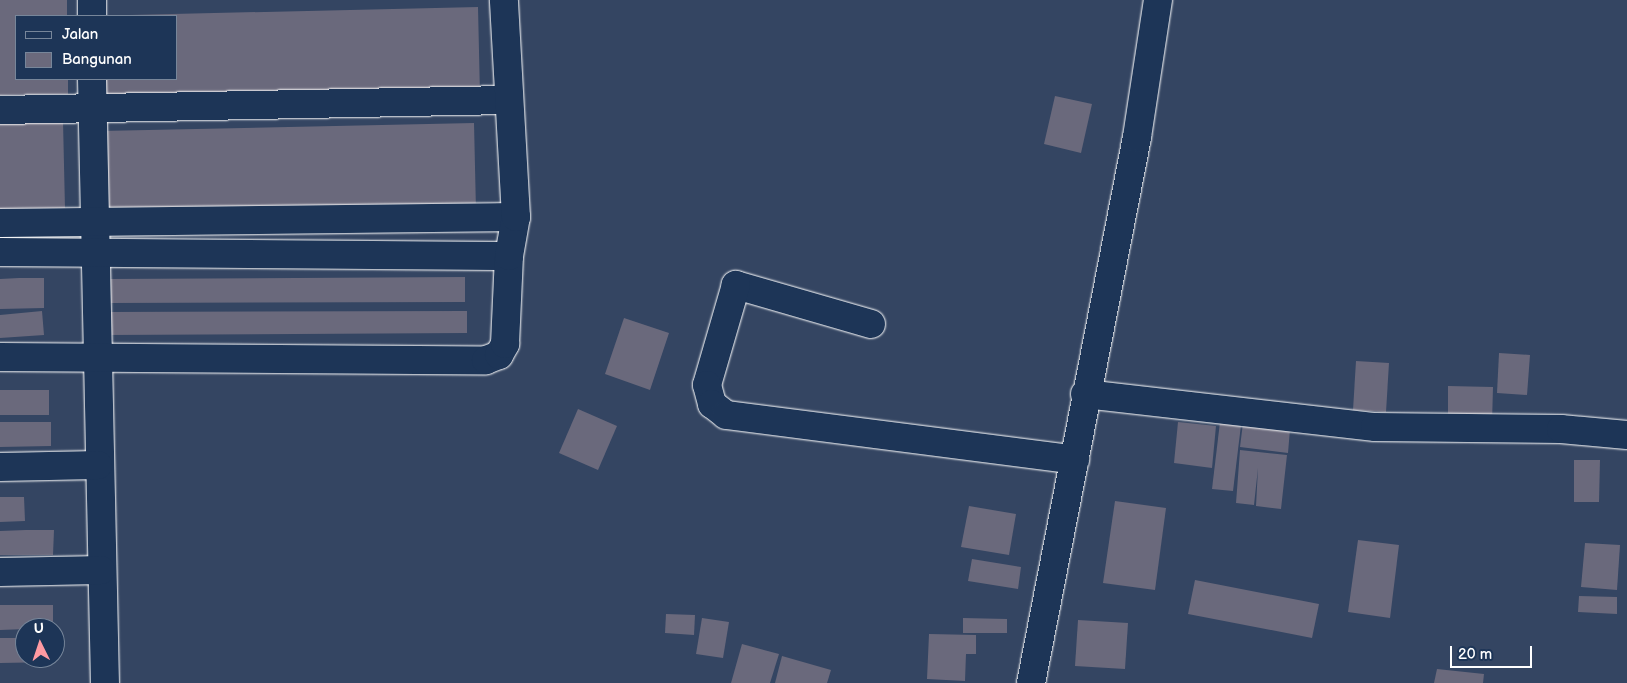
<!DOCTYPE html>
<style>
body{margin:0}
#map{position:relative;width:1627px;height:683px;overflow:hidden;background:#344562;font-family:"Balsamiq Sans",sans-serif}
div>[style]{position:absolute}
.building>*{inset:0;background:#6a697c}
.roads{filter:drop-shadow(0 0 1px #fff) drop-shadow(0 0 1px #fff)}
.minor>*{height:28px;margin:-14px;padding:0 14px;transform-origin:14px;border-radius:14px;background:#1d3557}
span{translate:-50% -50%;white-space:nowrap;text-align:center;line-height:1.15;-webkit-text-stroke:4px #1d3557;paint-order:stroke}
.legend{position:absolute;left:15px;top:15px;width:162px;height:65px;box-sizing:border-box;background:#1d3557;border:1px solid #77869a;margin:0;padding:6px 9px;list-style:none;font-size:15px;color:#fff}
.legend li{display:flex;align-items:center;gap:10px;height:25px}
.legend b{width:25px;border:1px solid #77869a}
.north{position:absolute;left:15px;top:618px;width:50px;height:50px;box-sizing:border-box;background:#1d3557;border:1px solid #77869a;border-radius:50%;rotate:356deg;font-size:14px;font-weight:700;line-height:20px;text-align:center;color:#fff}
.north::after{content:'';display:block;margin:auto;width:18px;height:22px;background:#ff9aa2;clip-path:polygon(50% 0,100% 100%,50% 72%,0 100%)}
.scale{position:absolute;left:1450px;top:646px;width:82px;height:22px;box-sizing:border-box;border:2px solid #fff;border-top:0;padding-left:6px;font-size:15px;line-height:18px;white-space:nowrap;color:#fff;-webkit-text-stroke:4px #1d3557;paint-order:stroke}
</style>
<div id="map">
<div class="building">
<i style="clip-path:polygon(0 0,67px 0,67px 16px,16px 16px,16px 79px,68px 79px,68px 94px,0 95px)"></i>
<i style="clip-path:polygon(478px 7px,480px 95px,106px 103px,105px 79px,176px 79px,176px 16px,130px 15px)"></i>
<i style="clip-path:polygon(1055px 96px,1092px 104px,1081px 153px,1044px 144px)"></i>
<i style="clip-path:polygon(63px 121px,65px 209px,0 210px,0 122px)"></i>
<i style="clip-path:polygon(474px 123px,476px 211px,102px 219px,100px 131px)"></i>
<i style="clip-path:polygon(465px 277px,465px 302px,107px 303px,107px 279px)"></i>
<i style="clip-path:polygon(19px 278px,44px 278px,44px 308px,0 309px,0 279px)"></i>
<i style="clip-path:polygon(42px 311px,44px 335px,0 338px,0 315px)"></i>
<i style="clip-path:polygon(467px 311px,467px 333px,107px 335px,106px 312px)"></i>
<i style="clip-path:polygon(624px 318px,669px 333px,650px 390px,605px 374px)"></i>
<i style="clip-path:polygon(1499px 353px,1530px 355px,1527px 395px,1497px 393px)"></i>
<i style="clip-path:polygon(1356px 361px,1389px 363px,1386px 412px,1353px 410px)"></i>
<i style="clip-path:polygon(1448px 386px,1493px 387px,1492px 423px,1448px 423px)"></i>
<i style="clip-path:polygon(0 390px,49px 390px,49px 415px,0 415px)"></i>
<i style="clip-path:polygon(578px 409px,617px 426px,598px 470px,559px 453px)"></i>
<i style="clip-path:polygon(0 422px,51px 422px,51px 446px,0 447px)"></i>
<i style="clip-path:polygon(1178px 422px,1216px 426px,1212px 468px,1174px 463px)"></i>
<i style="clip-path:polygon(1220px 422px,1241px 425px,1233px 491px,1212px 489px)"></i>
<i style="clip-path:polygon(1243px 423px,1290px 429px,1288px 453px,1240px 447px)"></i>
<i style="clip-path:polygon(1240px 450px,1287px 455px,1281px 509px,1256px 506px,1258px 468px,1254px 505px,1236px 503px)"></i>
<i style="clip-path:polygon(1574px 460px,1600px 460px,1599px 502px,1574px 502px)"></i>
<i style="clip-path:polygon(0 497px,24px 497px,25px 521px,0 522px)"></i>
<i style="clip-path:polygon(1115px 501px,1166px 508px,1155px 590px,1103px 583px)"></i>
<i style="clip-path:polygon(969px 506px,1016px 514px,1009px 555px,961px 547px)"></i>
<i style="clip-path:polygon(26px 530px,54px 530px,53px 555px,0 555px,0 531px)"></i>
<i style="clip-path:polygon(1358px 540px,1399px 545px,1390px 618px,1348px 612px)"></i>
<i style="clip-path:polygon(1585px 543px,1620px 545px,1617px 590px,1581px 587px)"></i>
<i style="clip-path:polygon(972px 559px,1021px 567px,1018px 589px,968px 581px)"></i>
<i style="clip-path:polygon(1195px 580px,1319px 604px,1312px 638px,1188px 614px)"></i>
<i style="clip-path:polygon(1579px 596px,1617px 597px,1617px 614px,1578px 612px)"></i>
<i style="clip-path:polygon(0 605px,53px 605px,53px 628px,0 630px)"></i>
<i style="clip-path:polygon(666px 614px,695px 615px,694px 635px,665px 633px)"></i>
<i style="clip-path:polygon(702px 618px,729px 622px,723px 658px,696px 654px)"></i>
<i style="clip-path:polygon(963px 618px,1007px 619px,1007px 633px,963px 633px)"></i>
<i style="clip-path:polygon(1078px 620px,1128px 623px,1125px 669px,1075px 666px)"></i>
<i style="clip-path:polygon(929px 634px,976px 635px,976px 654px,966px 654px,965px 681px,927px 679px)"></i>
<i style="clip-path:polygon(0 638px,25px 638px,25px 658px,55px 658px,55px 662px,0 663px)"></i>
<i style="clip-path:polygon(742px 644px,779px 654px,770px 683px,731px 683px)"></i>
<i style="clip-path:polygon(782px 656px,831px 670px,827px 683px,775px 683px)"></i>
<i style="clip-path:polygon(1437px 669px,1484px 674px,1483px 683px,1434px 683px)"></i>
</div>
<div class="roads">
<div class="minor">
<i style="left:92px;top:16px;width:16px;rotate:-90deg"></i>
<i style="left:92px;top:79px;width:604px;rotate:88.77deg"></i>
<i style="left:0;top:110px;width:507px;rotate:-1.13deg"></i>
<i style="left:0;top:223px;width:516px;rotate:-0.67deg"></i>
<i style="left:0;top:252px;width:509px;rotate:0.45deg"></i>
<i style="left:871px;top:324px;width:141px;rotate:-163.9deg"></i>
<i style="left:736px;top:285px;width:104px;rotate:106.2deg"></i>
<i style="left:707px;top:385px;width:20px;rotate:75deg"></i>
<i style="left:712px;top:404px;width:18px;rotate:38deg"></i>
<i style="left:726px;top:415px;width:352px;rotate:7.3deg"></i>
<i style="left:0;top:357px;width:486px;rotate:0.4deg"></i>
<i style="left:486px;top:360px;width:14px;rotate:-21deg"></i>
<i style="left:499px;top:355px;width:13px;rotate:-61deg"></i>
<i style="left:505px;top:344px;width:88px;rotate:-87.4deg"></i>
<i style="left:509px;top:256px;width:40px;rotate:-80deg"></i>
<i style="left:516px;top:217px;width:217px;rotate:-93.2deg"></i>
<i style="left:1085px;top:394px;width:292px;rotate:6.5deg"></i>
<i style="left:1375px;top:427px;width:186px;rotate:0.6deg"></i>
<i style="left:1561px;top:429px;width:66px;rotate:5.2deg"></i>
<i style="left:0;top:467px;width:98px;rotate:-1.2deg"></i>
<i style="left:0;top:572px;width:101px;rotate:-1.1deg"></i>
<i style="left:1031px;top:683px;width:556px;rotate:-79.01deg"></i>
<i style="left:1137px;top:137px;width:139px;rotate:-81.3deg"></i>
</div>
</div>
<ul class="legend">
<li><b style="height:6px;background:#1d3557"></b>Jalan</li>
<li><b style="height:14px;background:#6a697c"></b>Bangunan</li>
</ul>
<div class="north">U</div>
<div class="scale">20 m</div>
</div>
